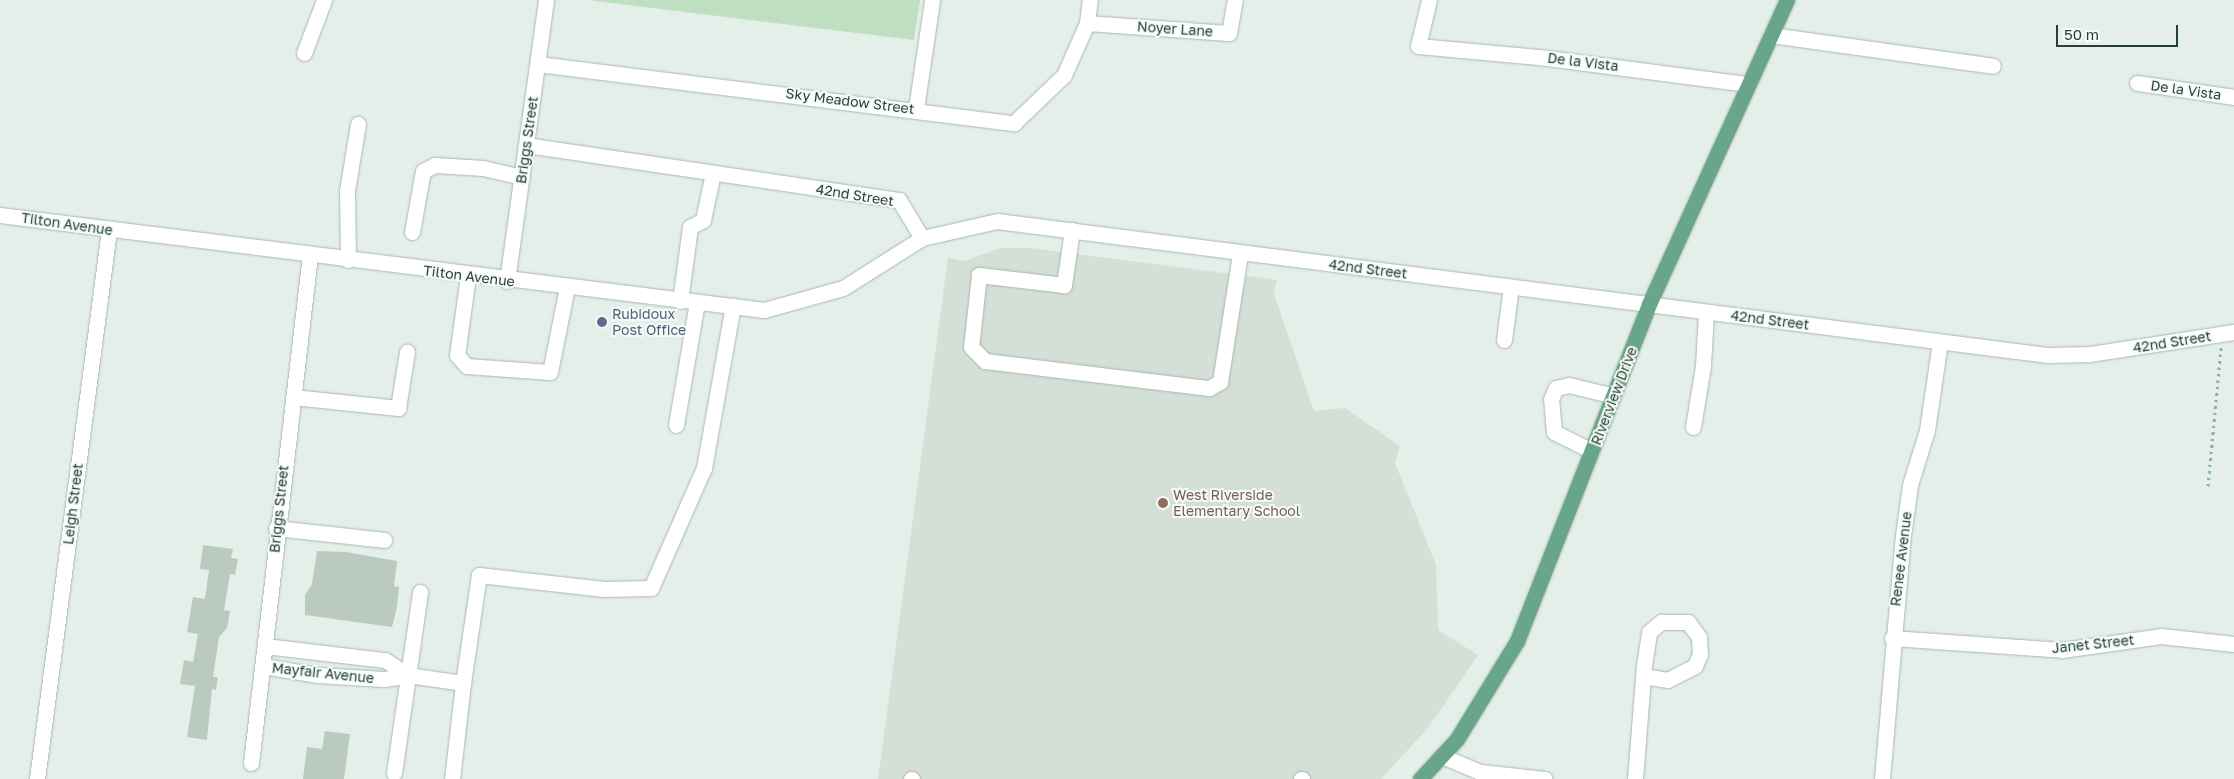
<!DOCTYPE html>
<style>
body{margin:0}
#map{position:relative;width:2234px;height:779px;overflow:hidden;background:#e5efe9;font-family:"Golos Text",sans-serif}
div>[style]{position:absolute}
.built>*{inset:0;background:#d3dfd7}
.green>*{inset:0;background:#bee0c1}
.building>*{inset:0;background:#bacac1}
.path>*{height:3px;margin-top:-1.5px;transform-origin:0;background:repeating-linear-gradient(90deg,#85b39c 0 2.5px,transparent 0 6.5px)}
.roads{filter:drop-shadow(0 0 1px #a7b8af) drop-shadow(0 0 1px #a7b8af)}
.minor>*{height:15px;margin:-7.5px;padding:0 7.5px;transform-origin:7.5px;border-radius:7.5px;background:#fff}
.major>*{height:15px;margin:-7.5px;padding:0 7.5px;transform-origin:7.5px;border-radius:7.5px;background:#69a58b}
.dots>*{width:14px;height:14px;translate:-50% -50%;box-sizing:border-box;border:2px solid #f6fbf8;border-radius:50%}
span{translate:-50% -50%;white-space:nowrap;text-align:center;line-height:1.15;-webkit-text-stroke:4px #f6fbf8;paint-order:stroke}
.street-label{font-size:14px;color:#234234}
.service-label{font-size:14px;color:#4e5e75}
.left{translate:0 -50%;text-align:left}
.education-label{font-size:14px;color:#785e54}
.scale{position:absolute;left:2056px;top:25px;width:122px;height:22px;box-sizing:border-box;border:2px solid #234234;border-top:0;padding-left:6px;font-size:15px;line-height:18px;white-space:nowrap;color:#234234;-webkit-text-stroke:4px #f6fbf8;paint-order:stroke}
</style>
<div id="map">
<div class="built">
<i style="clip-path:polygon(1001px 248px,1030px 248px,1277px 280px,1274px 294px,1314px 411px,1345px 408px,1400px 446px,1395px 463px,1436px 565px,1438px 630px,1478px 655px,1428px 728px,1381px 779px,878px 779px,948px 258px,964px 261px)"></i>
</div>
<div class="green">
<i style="clip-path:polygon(587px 0,920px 0,914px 40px)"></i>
</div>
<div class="building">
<i style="clip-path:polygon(203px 545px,233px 549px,231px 558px,238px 559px,235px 575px,230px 574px,224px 610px,230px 611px,227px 628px,219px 637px,213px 677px,218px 677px,216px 690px,212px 689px,207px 740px,187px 737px,195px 686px,180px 684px,184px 660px,193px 662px,198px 634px,187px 632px,193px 597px,205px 599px,209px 570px,200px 569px)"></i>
<i style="clip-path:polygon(317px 551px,346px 552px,397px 561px,394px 586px,399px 587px,397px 607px,392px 627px,305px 615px,305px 595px,312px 584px)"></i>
<i style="clip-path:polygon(325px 731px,350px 734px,344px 779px,303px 779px,307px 747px,322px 749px)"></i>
</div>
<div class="path">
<i style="left:2208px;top:486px;width:139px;rotate:-84.6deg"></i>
</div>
<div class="roads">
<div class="minor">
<i style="left:1429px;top:0;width:47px;rotate:103.4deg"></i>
<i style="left:1418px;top:46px;width:121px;rotate:5.2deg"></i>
<i style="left:1539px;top:57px;width:211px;rotate:7.4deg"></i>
<i style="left:1087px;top:23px;width:142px;rotate:4deg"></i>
<i style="left:1229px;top:33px;width:34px;rotate:-80deg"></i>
<i style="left:1771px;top:35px;width:224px;rotate:7.9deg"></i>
<i style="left:304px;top:53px;width:57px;rotate:-69.3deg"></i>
<i style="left:538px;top:64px;width:480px;rotate:7.1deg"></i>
<i style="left:1014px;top:123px;width:69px;rotate:-43.8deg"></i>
<i style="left:1064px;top:75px;width:57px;rotate:-66.1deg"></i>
<i style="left:1087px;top:23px;width:23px;rotate:-83deg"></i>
<i style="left:2137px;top:83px;width:98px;rotate:8.2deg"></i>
<i style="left:916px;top:109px;width:110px;rotate:-81.6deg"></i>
<i style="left:526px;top:145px;width:377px;rotate:8.4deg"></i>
<i style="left:899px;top:200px;width:44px;rotate:58.8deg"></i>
<i style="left:0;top:215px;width:770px;rotate:7.09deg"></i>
<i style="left:764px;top:310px;width:82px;rotate:-15.6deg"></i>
<i style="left:843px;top:288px;width:93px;rotate:-32.3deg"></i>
<i style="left:922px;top:238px;width:77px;rotate:-12.8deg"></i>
<i style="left:997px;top:221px;width:1060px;rotate:7.27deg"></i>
<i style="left:2048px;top:355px;width:42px;rotate:-1.4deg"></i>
<i style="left:2090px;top:354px;width:146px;rotate:-8.7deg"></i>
<i style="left:1072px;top:230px;width:56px;rotate:98.3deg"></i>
<i style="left:1064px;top:285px;width:86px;rotate:-173.3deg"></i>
<i style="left:979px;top:275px;width:72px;rotate:96.3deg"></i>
<i style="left:971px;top:347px;width:20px;rotate:45deg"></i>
<i style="left:985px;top:361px;width:226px;rotate:6.9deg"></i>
<i style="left:1209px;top:388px;width:13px;rotate:-29deg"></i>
<i style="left:1220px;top:382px;width:130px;rotate:-81.1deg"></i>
<i style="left:412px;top:232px;width:62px;rotate:-79.8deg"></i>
<i style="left:423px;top:171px;width:13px;rotate:-27deg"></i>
<i style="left:435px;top:165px;width:48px;rotate:3.6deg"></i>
<i style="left:483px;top:168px;width:40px;rotate:13deg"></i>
<i style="left:348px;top:260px;width:69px;rotate:-90.8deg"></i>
<i style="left:347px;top:191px;width:68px;rotate:-80.7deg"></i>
<i style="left:468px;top:276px;width:80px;rotate:97.9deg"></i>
<i style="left:457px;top:355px;width:15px;rotate:48deg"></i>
<i style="left:467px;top:366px;width:83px;rotate:4.1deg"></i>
<i style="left:550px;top:372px;width:87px;rotate:-78.7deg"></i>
<i style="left:507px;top:281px;width:284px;rotate:-82.1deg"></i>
<i style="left:680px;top:301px;width:75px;rotate:-82.3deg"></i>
<i style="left:690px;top:227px;width:15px;rotate:-28deg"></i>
<i style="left:703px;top:220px;width:48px;rotate:-78deg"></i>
<i style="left:1504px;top:340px;width:54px;rotate:-82.6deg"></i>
<i style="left:293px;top:397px;width:106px;rotate:6deg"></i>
<i style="left:398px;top:408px;width:57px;rotate:-80.9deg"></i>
<i style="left:676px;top:425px;width:125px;rotate:-80.3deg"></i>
<i style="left:1693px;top:427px;width:62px;rotate:-80.7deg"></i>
<i style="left:1703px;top:366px;width:54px;rotate:-86.8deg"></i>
<i style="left:1592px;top:451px;width:42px;rotate:-153.4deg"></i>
<i style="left:1554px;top:432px;width:33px;rotate:-95deg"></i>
<i style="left:1551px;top:399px;width:12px;rotate:-66deg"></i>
<i style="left:1556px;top:388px;width:13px;rotate:-13deg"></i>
<i style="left:1569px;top:385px;width:46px;rotate:13.7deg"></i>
<i style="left:276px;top:528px;width:109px;rotate:6.3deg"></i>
<i style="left:1892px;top:638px;width:170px;rotate:4deg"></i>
<i style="left:2062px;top:650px;width:100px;rotate:-8deg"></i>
<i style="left:2161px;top:636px;width:73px;rotate:6.3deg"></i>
<i style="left:265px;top:646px;width:121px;rotate:6.7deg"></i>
<i style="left:385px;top:660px;width:27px;rotate:33deg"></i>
<i style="left:263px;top:666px;width:56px;rotate:9.3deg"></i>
<i style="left:318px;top:675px;width:66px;rotate:3.5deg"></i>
<i style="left:384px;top:679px;width:24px;rotate:-9deg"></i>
<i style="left:408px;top:675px;width:56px;rotate:8.3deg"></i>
<i style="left:463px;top:683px;width:97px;rotate:96.5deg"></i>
<i style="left:463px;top:683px;width:109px;rotate:-81.6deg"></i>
<i style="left:479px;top:575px;width:126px;rotate:6.4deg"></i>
<i style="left:604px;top:589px;width:47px;rotate:-1.2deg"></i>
<i style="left:651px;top:588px;width:131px;rotate:-66.2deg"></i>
<i style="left:704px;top:468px;width:165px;rotate:-79.9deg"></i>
<i style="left:1442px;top:756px;width:41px;rotate:22.8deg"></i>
<i style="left:1480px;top:772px;width:65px;rotate:6.1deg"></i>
<i style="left:251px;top:763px;width:511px;rotate:-83.38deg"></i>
<i style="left:394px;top:773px;width:183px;rotate:-81.8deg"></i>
<i style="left:37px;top:779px;width:554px;rotate:-82.53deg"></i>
<i style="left:911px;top:779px;width:1px"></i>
<i style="left:1301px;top:779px;width:1px"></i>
<i style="left:1635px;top:779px;width:114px;rotate:-85.5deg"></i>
<i style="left:1644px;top:665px;width:33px;rotate:-81deg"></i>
<i style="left:1649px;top:632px;width:16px;rotate:-40deg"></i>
<i style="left:1661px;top:622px;width:27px"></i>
<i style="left:1688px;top:622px;width:19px;rotate:54deg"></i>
<i style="left:1699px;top:637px;width:17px;rotate:87deg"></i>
<i style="left:1700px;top:654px;width:13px;rotate:113deg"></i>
<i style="left:1695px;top:666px;width:30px;rotate:153deg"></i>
<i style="left:1668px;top:680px;width:24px;rotate:-171deg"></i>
<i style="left:1882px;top:779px;width:244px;rotate:-85.1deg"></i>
<i style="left:1903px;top:536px;width:51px;rotate:-82.2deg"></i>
<i style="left:1910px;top:485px;width:58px;rotate:-72.8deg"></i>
<i style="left:1927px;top:430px;width:89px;rotate:-81.6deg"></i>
</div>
<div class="major">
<i style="left:1420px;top:779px;width:54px;rotate:-47.2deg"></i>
<i style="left:1457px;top:739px;width:115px;rotate:-58.5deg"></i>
<i style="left:1517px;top:641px;width:362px;rotate:-68.6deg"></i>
<i style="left:1649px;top:304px;width:334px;rotate:-65.6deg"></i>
</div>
</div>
<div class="dots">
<i style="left:602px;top:322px;background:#5c6f8a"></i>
<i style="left:1163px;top:503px;background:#8d6e63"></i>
</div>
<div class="street-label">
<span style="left:1175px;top:29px;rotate:4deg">Noyer Lane</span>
<span style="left:1583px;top:62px;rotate:7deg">De la Vista</span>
<span style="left:2186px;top:90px;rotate:8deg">De la Vista</span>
<span style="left:850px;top:101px;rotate:7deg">Sky Meadow Street</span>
<span style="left:527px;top:140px;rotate:-82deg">Briggs Street</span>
<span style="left:855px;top:195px;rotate:9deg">42nd Street</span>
<span style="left:67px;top:224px;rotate:8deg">Tilton Avenue</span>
<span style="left:1368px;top:269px;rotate:7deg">42nd Street</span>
<span style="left:469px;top:276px;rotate:7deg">Tilton Avenue</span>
<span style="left:1770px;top:320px;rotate:7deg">42nd Street</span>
<span style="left:2172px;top:342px;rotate:-9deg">42nd Street</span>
<span style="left:1614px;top:396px;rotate:-69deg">Riverview Drive</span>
<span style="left:73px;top:504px;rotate:-83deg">Leigh Street</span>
<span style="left:279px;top:509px;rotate:-84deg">Briggs Street</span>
<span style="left:1901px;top:559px;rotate:-83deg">Renee Avenue</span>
<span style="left:2093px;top:644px;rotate:-6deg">Janet Street</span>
<span style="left:323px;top:673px;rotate:6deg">Mayfair Avenue</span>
</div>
<div class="service-label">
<span class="left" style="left:612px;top:322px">Rubidoux<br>Post Office</span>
</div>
<div class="education-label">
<span class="left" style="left:1173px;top:503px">West Riverside<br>Elementary School</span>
</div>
<div class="scale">50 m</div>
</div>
